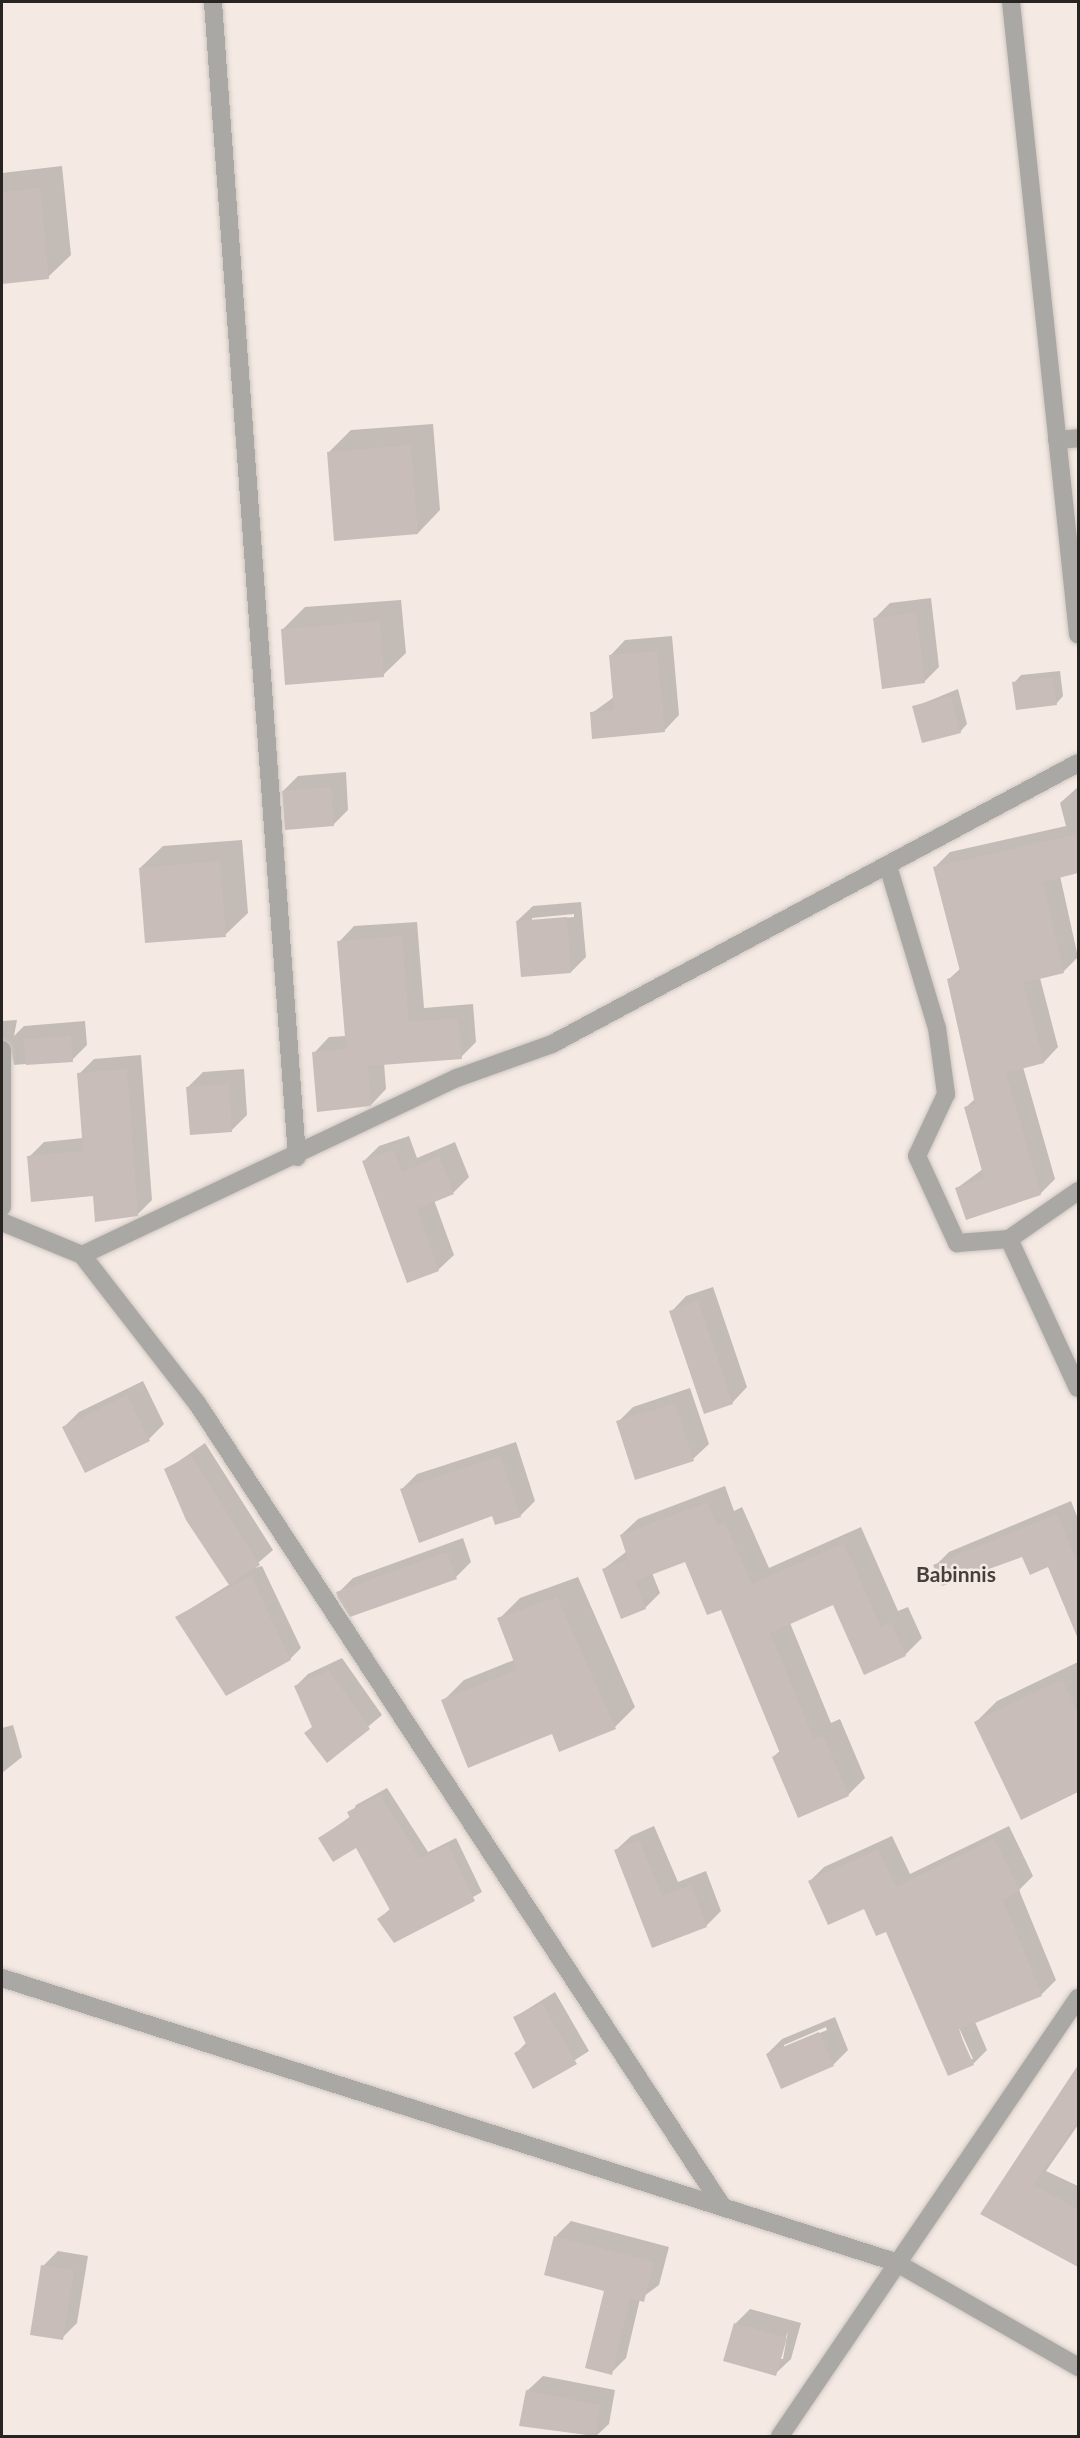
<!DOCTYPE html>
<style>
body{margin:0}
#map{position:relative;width:1080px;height:2438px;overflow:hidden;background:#f4eae3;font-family:Lato,sans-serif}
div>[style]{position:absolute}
.shadow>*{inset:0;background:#0003}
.building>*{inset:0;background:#c9bdb9}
.roads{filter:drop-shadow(0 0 2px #cfc6c0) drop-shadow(0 0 2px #cfc6c0)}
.minor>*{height:18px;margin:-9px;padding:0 9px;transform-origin:9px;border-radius:9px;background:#aaa8a4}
span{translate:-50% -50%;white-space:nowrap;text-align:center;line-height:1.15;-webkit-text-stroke:5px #f4eae3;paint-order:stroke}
.quarter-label{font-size:21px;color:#473f39;font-weight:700}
.frame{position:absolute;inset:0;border:3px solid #272421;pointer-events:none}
</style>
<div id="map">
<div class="shadow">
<i style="clip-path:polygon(62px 166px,71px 255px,48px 277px,2px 282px,2px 173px)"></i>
<i style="clip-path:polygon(433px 424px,440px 510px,418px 533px,329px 452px,351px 430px)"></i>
<i style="clip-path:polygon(931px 598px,939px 667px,924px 682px,875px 618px,890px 603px)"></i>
<i style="clip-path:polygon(401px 600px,406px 653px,383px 675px,283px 629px,305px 607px)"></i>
<i style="clip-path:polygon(672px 636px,679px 715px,664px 731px,592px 713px,614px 697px,610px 656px,625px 640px)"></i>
<i style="clip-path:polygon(1060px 671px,1063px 696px,1056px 704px,1014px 683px,1021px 675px)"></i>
<i style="clip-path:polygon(958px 689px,967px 724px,960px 732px,914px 707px)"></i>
<i style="clip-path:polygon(346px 772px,348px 810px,333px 825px,283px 791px,298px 776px)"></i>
<i style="clip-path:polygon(1078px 787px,1078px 871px,1060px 876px,1078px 957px,1064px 971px,1040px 978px,1058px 1047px,1044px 1062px,1023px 1067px,1055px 1179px,1040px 1194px,957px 1188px,983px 1169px,965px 1108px,976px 1098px,949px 979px,961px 968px,935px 867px,950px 852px,1066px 826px,1060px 803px)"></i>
<i style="clip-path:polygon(242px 840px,248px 913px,225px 935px,140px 868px,163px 846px)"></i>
<i style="clip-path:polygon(evenodd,581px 902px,586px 957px,571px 972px,517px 921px,533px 906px,581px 902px,574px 914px,574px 917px,532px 921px,532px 918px,574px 914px)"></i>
<i style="clip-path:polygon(417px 922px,424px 1008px,473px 1004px,476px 1042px,461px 1057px,384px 1063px,386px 1089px,371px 1105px,314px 1053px,329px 1037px,346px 1036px,339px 942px,354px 926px)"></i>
<i style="clip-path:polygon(17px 1020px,14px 1036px,24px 1026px,85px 1021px,87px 1045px,72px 1060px,14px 1065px,10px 1046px,2px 1055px,2px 1021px)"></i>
<i style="clip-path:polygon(141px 1055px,152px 1200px,137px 1215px,29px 1157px,44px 1142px,83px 1138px,79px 1074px,94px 1059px)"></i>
<i style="clip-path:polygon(244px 1069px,247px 1115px,232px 1130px,187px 1088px,203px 1072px)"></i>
<i style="clip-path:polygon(409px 1136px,417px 1158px,455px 1142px,469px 1177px,454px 1192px,434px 1200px,454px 1255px,438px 1270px,364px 1161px,379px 1146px)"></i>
<i style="clip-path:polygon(713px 1287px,747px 1387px,732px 1403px,671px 1312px,686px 1296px)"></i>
<i style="clip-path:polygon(143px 1381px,164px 1424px,149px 1439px,64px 1427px,79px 1412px)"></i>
<i style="clip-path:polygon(690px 1388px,709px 1444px,693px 1459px,636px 1478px,618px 1422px,633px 1407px)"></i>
<i style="clip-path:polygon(516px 1442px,535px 1501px,520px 1516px,402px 1489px,417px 1474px)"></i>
<i style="clip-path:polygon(205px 1443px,273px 1550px,251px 1569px,262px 1566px,301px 1648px,290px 1659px,177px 1617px,230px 1584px,166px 1470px)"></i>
<i style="clip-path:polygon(725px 1486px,734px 1511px,742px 1507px,769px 1568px,861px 1527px,898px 1611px,908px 1607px,922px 1638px,905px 1655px,834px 1603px,790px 1623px,831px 1723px,840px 1719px,865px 1778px,848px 1795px,773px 1757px,781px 1750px,721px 1608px,686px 1560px,652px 1573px,660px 1593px,645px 1608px,604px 1569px,627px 1551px,621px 1535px,638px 1519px)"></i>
<i style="clip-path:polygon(1071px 1501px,1078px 1519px,1078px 1589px,1062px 1596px,1049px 1565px,1023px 1555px,935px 1566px,949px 1552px)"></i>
<i style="clip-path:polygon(463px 1538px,471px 1562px,456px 1577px,338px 1593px,353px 1578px)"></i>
<i style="clip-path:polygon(578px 1577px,635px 1707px,615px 1727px,553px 1732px,443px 1701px,464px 1680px,514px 1660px,499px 1619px,520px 1598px)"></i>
<i style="clip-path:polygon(342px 1658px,382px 1715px,327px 1761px,296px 1686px,308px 1674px)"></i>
<i style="clip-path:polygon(1078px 1662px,1078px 1791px,1021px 1818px,976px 1722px,997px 1701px)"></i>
<i style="clip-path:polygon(13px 1725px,22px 1757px,2px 1773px,2px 1728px)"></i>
<i style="clip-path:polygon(387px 1788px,428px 1852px,456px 1838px,482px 1892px,394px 1941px,379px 1919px,391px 1908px,356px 1846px,320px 1838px,351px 1816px,356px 1805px)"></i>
<i style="clip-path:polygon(654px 1826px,678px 1882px,706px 1871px,721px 1911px,706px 1926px,653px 1946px,615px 1851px,631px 1836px)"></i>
<i style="clip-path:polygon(evenodd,1009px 1826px,1033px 1876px,1019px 1890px,1056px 1980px,1042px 1994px,975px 2022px,987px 2050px,973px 2064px,949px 2074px,887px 1930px,877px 1934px,865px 1907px,829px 1923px,810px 1881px,824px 1867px,892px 1836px,910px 1874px,1009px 1826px,957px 2023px,973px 2059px,969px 2059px,957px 2023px)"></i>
<i style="clip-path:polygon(555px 1992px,589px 2051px,533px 2087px,516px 2053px,527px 2042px,515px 2017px)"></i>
<i style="clip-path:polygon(evenodd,835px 2017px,848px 2050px,833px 2065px,767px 2054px,782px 2039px,835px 2017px,826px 2027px,827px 2030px,784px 2048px,784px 2045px,826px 2027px)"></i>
<i style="clip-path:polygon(1078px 2067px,1078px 2125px,1046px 2171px,1078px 2186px,1078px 2265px,982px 2213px)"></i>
<i style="clip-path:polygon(571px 2221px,669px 2247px,659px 2285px,640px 2299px,626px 2358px,611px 2373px,605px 2290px,556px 2236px)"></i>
<i style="clip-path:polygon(58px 2251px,88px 2256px,77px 2323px,62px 2338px,43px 2266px)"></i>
<i style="clip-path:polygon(evenodd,750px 2309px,801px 2323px,791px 2359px,775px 2374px,735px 2324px,750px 2309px,788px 2331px,783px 2359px,779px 2359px,788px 2331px)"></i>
<i style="clip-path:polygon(543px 2376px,615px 2390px,609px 2424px,596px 2436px,521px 2425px,527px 2391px)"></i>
</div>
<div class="building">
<i style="clip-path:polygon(40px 188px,49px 279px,2px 284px,2px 192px)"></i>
<i style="clip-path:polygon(411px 445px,418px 534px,334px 541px,327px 452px)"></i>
<i style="clip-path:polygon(916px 612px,925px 683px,882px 689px,873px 618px)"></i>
<i style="clip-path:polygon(380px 621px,384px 677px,285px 685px,281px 629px)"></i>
<i style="clip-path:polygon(657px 651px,665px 732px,592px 739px,590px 712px,614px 710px,609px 655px)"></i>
<i style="clip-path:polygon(1053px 677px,1057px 705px,1016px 710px,1012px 682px)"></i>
<i style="clip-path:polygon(951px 696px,961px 733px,922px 743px,912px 706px)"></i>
<i style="clip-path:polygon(331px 787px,334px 826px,285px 830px,282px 791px)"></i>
<i style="clip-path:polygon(1078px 834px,1078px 873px,1043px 882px,1064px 973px,1023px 983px,1044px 1063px,1006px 1073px,1041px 1195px,966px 1220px,955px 1188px,984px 1178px,964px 1107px,975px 1104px,947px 979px,961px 975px,933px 867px)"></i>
<i style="clip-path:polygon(220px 861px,226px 937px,145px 943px,139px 868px)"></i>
<i style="clip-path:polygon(567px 917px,571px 973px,521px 977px,516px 921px)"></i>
<i style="clip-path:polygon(402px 936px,409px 1022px,458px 1018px,462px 1059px,368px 1066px,371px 1106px,317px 1112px,312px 1052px,346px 1049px,337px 941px)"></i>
<i style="clip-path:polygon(71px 1036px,73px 1062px,26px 1065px,23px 1039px)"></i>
<i style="clip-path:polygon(127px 1069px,138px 1216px,95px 1222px,93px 1196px,31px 1202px,27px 1156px,83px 1151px,77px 1073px)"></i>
<i style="clip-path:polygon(229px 1084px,232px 1132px,190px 1135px,186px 1087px)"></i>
<i style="clip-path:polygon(394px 1150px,402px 1172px,439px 1156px,454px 1194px,417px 1209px,439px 1271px,407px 1283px,362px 1161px)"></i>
<i style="clip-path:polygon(698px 1301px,733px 1404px,704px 1414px,669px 1311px)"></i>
<i style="clip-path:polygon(127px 1395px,150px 1441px,85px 1473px,62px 1427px)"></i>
<i style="clip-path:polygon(675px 1403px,694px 1461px,635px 1480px,616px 1421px)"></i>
<i style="clip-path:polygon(191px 1455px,260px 1565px,229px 1585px,186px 1520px,164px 1469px)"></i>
<i style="clip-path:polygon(500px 1456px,521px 1517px,495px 1525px,492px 1516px,419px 1543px,400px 1489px)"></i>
<i style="clip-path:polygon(708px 1502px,717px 1526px,725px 1523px,752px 1584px,844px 1543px,881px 1627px,891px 1622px,906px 1656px,864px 1675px,833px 1605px,770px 1633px,814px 1739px,823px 1735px,849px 1796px,798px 1818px,772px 1757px,780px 1753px,721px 1610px,707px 1615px,685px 1562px,635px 1581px,620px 1535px)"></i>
<i style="clip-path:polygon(1057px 1514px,1078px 1564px,1078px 1639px,1048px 1567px,1030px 1575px,1022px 1557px,942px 1586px,933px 1565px)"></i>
<i style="clip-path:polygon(447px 1552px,457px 1579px,350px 1617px,338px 1598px,336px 1592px)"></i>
<i style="clip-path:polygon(627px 1560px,646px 1609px,621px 1619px,602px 1569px)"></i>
<i style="clip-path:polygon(251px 1576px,291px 1660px,226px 1696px,175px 1617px)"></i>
<i style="clip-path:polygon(557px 1597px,616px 1729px,559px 1752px,552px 1734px,468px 1768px,441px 1700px,517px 1670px,497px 1618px)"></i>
<i style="clip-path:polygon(329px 1670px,370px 1729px,327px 1763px,304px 1733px,312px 1727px,294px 1686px)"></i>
<i style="clip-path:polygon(1062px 1679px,1078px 1713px,1078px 1792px,1021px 1820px,974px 1722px)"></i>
<i style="clip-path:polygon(380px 1795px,420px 1858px,448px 1845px,475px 1901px,394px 1943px,377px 1919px,390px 1910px,356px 1848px,333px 1862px,318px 1838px,350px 1818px,347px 1812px)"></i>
<i style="clip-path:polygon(994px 1839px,1020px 1891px,1003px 1900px,1042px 1996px,958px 2030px,974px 2065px,948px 2076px,886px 1932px,876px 1936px,864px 1909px,828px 1925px,808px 1881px,878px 1849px,896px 1887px)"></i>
<i style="clip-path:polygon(639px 1840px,662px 1896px,691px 1885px,707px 1927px,652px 1948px,614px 1850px)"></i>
<i style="clip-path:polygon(542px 2003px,577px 2064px,533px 2089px,514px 2053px,527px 2046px,513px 2017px)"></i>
<i style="clip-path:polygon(819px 2032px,834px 2066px,781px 2089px,766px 2054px)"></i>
<i style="clip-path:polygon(1078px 2065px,1078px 2121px,1033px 2185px,1078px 2209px,1078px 2267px,980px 2214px)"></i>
<i style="clip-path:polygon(554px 2236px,654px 2262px,644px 2302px,630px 2298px,612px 2375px,585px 2368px,604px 2291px,544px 2275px)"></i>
<i style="clip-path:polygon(41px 2265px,74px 2270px,63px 2340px,30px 2335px)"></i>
<i style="clip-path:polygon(734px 2323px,787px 2338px,776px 2376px,723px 2361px)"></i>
<i style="clip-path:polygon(526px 2390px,601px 2405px,595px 2436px,519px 2426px)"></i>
</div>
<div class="roads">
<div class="minor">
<i style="left:213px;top:2px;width:1158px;rotate:85.84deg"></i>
<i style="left:1011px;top:2px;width:636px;rotate:83.95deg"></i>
<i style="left:1057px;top:440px;width:21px;rotate:-5deg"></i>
<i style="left:888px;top:866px;width:169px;rotate:73.2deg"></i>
<i style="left:937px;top:1028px;width:67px;rotate:82.2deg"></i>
<i style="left:946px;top:1094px;width:68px;rotate:115.1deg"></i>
<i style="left:917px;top:1156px;width:96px;rotate:65.3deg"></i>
<i style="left:957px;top:1243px;width:52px;rotate:-4.4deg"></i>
<i style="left:1009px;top:1239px;width:164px;rotate:65.2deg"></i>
<i style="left:2px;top:1050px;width:157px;rotate:90deg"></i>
<i style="left:2px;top:1222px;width:87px;rotate:22.4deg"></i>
<i style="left:82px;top:1255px;width:187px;rotate:52.2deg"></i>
<i style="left:197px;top:1403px;width:959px;rotate:56.82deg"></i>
<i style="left:1009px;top:1239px;width:84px;rotate:-34.8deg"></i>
<i style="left:82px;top:1255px;width:415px;rotate:-25.3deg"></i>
<i style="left:457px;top:1078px;width:101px;rotate:-19.7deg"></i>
<i style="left:552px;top:1044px;width:596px;rotate:-28.11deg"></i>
<i style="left:2px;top:1978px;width:937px;rotate:17.64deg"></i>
<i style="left:895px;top:2262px;width:211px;rotate:29.8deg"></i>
<i style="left:780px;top:2436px;width:530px;rotate:-55.77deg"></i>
</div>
</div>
<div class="quarter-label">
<span style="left:956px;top:1574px">Babinnis</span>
</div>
<div class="frame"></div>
</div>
